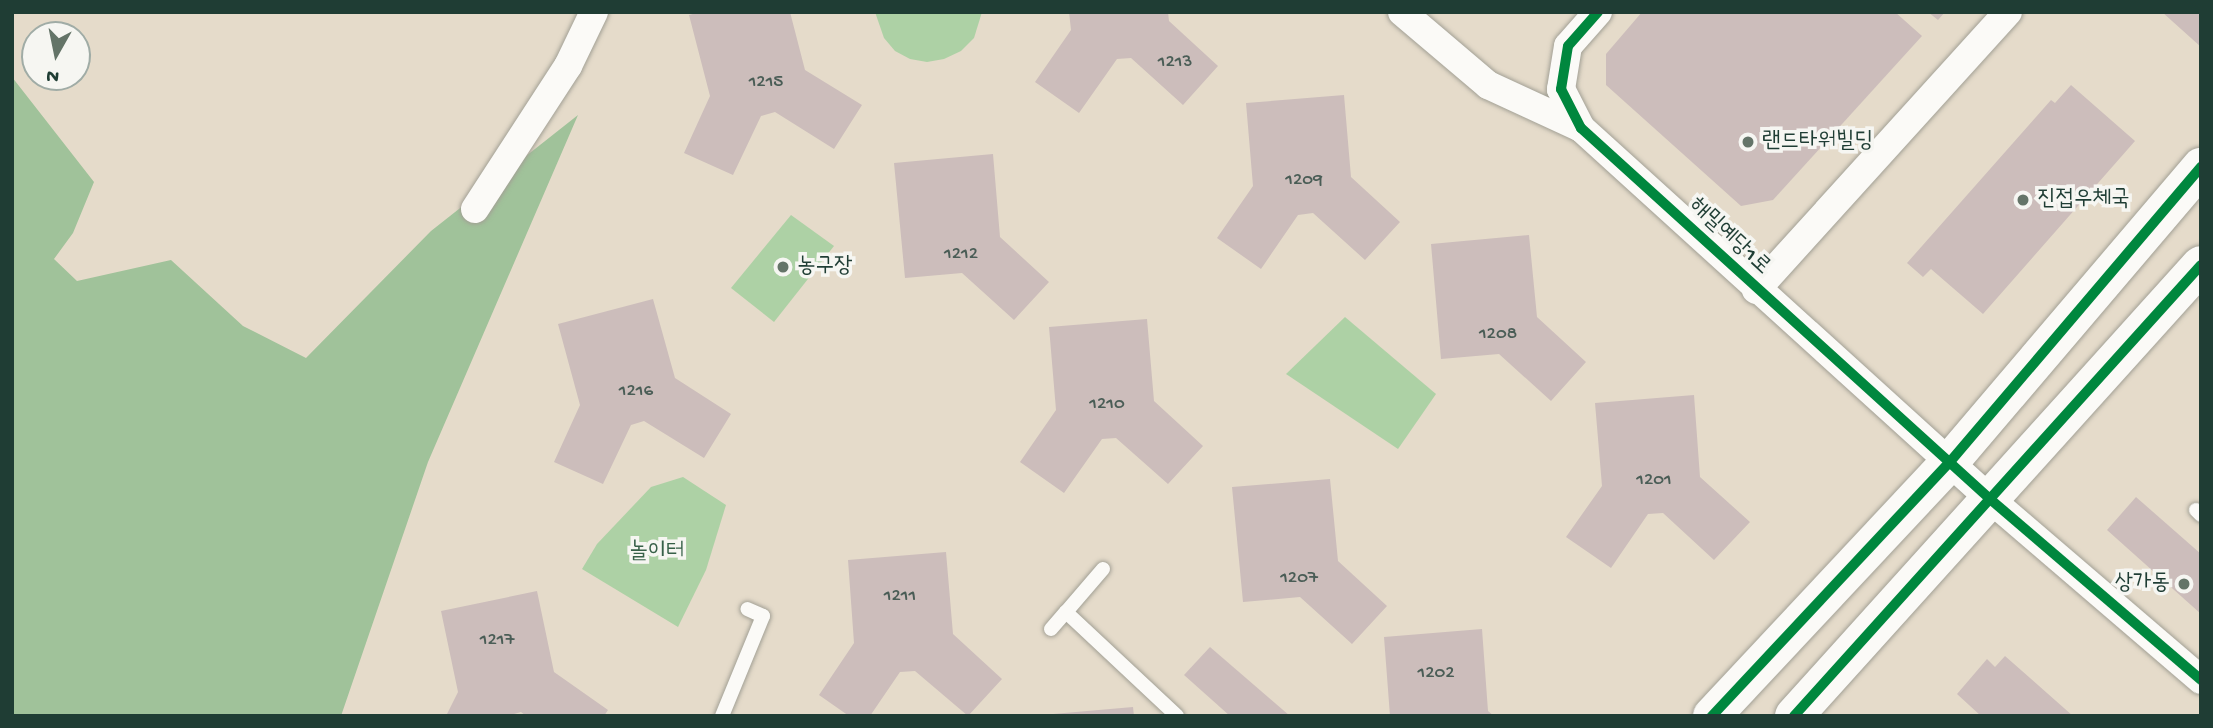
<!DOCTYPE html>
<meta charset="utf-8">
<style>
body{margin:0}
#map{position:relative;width:2213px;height:728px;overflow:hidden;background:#e5dbca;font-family:"Gochi Hand","Poor Story",sans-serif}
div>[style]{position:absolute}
.green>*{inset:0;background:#add1a5}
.forest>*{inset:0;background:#a0c29a}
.building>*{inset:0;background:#ccbdbb}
.roads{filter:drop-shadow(0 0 2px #a2a095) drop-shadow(0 0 2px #a2a095)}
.lane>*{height:14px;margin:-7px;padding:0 7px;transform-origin:7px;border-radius:7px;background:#fbfaf7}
.street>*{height:28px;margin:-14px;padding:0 14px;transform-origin:14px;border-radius:14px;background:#fbfaf7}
.secondary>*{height:38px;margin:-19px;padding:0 19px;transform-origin:19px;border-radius:19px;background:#fbfaf7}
.cycleway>*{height:10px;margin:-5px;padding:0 5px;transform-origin:5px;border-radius:5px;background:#00873e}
.dots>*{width:19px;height:19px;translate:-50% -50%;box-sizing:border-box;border:4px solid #f6f6f2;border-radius:50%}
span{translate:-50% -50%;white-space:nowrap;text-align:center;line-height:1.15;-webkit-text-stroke:7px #f6f6f2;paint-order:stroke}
.number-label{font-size:19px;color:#4a5d56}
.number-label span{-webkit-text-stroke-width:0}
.poi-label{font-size:23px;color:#1f3d34}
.left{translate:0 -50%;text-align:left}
.right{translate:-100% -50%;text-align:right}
.street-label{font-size:23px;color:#1f3d34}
.park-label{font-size:23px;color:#376048}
.frame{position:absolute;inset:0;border:14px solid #1f3d34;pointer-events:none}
.north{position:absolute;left:21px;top:21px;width:70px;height:70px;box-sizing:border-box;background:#f6f6f2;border:2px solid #a0aca6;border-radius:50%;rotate:189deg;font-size:19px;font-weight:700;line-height:28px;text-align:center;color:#1f3d34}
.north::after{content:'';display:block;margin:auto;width:24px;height:32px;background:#647468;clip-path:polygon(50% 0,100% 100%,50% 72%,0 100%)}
</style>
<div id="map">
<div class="green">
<i style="clip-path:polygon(875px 12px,982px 12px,974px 38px,961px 51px,944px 59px,927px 62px,910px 59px,895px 51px,884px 38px)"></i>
<i style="clip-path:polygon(791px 215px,834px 246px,774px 322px,731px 288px)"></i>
<i style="clip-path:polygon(1345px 317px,1436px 394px,1398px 449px,1286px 374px)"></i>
<i style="clip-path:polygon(683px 477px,726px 505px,706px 570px,678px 627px,582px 569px,597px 544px,651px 487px)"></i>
</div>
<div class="forest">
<i style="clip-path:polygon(12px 77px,94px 182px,73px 233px,54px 259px,77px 281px,171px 260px,243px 326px,306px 358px,431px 231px,578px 115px,428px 462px,341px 716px,12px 716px)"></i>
</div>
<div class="building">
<i style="clip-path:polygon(700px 12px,790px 12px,805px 70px,862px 105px,834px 149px,775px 112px,761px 116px,733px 175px,684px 153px,710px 96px,689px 15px)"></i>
<i style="clip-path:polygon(1069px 12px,1168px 12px,1169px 21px,1218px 66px,1183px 105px,1131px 58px,1117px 59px,1079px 113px,1035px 82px,1071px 30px)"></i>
<i style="clip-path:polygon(1642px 12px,1895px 12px,1922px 36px,1773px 200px,1741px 206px,1606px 85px,1606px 54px)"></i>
<i style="clip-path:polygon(1928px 12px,1945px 12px,1938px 20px)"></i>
<i style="clip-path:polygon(2162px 12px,2201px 12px,2201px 47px)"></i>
<i style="clip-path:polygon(2071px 85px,2135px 141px,1983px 314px,1931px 269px,1923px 277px,1907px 263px,2051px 100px,2055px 103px)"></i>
<i style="clip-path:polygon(1344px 95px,1351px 177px,1400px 222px,1365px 260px,1313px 213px,1298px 215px,1261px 269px,1217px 238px,1253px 186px,1246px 103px)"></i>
<i style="clip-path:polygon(993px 154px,1000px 237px,1049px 282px,1014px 320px,962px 273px,905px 278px,894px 163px)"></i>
<i style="clip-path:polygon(1529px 235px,1537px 317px,1586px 362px,1551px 401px,1499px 354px,1441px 359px,1431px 244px)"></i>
<i style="clip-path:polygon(653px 299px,675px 378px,731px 414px,704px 458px,644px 421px,631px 425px,603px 484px,554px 462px,580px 405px,558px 324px)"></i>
<i style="clip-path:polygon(1147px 319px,1154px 401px,1203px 446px,1168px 484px,1116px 438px,1102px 439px,1064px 493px,1020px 462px,1056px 410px,1049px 327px)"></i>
<i style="clip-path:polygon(1694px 395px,1700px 477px,1750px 522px,1714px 560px,1663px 513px,1648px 514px,1611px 568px,1566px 537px,1602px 486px,1595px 403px)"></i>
<i style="clip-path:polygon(1330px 479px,1338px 561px,1387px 606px,1352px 644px,1300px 597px,1243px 602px,1232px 487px)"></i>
<i style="clip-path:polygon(2136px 497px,2201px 554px,2201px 614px,2107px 530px)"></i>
<i style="clip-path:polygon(946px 552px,953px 634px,1002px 679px,968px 716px,915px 671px,900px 672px,870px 716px,849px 716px,819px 695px,854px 643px,848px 560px)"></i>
<i style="clip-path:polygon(537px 591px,554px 672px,608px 710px,604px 716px,526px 716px,521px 712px,507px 716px,446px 716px,458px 692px,441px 611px)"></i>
<i style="clip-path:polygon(1482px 629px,1488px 711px,1494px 716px,1390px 716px,1384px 637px)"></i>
<i style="clip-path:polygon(1210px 647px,1290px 716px,1230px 716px,1184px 675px)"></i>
<i style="clip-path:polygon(2005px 656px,2073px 716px,1981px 716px,1957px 694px,1987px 659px,1995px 667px)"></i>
<i style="clip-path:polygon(1133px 707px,1134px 716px,1053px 716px,1053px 714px)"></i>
</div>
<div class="roads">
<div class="lane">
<i style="left:2196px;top:510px;width:7px;rotate:45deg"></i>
<i style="left:1103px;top:569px;width:57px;rotate:130.7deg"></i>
<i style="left:1066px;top:612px;width:152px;rotate:43.1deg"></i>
<i style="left:1051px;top:629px;width:23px;rotate:-49deg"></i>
<i style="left:722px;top:716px;width:108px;rotate:-67.7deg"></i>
<i style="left:763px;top:616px;width:17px;rotate:-156deg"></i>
</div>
<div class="street">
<i style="left:1402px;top:12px;width:113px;rotate:40.3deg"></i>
<i style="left:1488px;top:85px;width:102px;rotate:24.8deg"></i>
<i style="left:1598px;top:12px;width:45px;rotate:131.4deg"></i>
<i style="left:1568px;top:46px;width:44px;rotate:99.2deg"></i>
<i style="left:1561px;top:89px;width:44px;rotate:62.9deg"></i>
<i style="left:1581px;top:128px;width:552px;rotate:42.21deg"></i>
<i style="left:1990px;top:499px;width:278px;rotate:40.6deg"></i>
<i style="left:475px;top:209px;width:171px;rotate:-57deg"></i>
<i style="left:568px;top:66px;width:60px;rotate:-64.3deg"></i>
<i style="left:1756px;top:290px;width:375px;rotate:-47.8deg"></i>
</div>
<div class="secondary">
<i style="left:1712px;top:716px;width:347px;rotate:-46.9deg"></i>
<i style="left:1949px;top:463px;width:389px;rotate:-49.6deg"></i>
<i style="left:1794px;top:716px;width:607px;rotate:-47.94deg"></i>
</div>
</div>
<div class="cycleway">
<i style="left:1598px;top:12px;width:45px;rotate:131.4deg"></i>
<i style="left:1568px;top:46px;width:44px;rotate:99.2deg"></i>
<i style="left:1561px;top:89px;width:44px;rotate:62.9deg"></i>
<i style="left:1581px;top:128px;width:552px;rotate:42.21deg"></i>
<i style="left:1990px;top:499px;width:278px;rotate:40.6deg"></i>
<i style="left:1712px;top:716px;width:347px;rotate:-46.9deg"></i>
<i style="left:1949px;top:463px;width:389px;rotate:-49.6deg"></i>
<i style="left:1794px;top:716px;width:607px;rotate:-47.94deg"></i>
</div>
<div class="dots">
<i style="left:1748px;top:142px;background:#647468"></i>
<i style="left:2023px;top:200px;background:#647468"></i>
<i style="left:783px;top:267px;background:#647468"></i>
<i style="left:2184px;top:584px;background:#647468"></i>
</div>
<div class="number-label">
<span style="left:1175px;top:63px">1213</span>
<span style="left:766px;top:83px">1215</span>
<span style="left:1304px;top:181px">1209</span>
<span style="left:961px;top:255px">1212</span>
<span style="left:1498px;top:335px">1208</span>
<span style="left:636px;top:392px">1216</span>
<span style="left:1107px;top:405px">1210</span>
<span style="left:1654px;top:481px">1201</span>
<span style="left:1299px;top:579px">1207</span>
<span style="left:900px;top:597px">1211</span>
<span style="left:497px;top:641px">1217</span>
<span style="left:1436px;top:674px">1202</span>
</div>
<div class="poi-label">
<span class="left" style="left:1762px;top:142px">랜드타워빌딩</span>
<span class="left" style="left:2037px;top:200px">진접우체국</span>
<span class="left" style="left:797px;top:267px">농구장</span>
<span class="right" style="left:2170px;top:584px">상가동</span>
</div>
<div class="street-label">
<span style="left:1729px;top:237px;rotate:43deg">해밀예당1로</span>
</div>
<div class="park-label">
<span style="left:657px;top:553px">놀이터</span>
</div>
<div class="frame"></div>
<div class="north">N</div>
</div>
